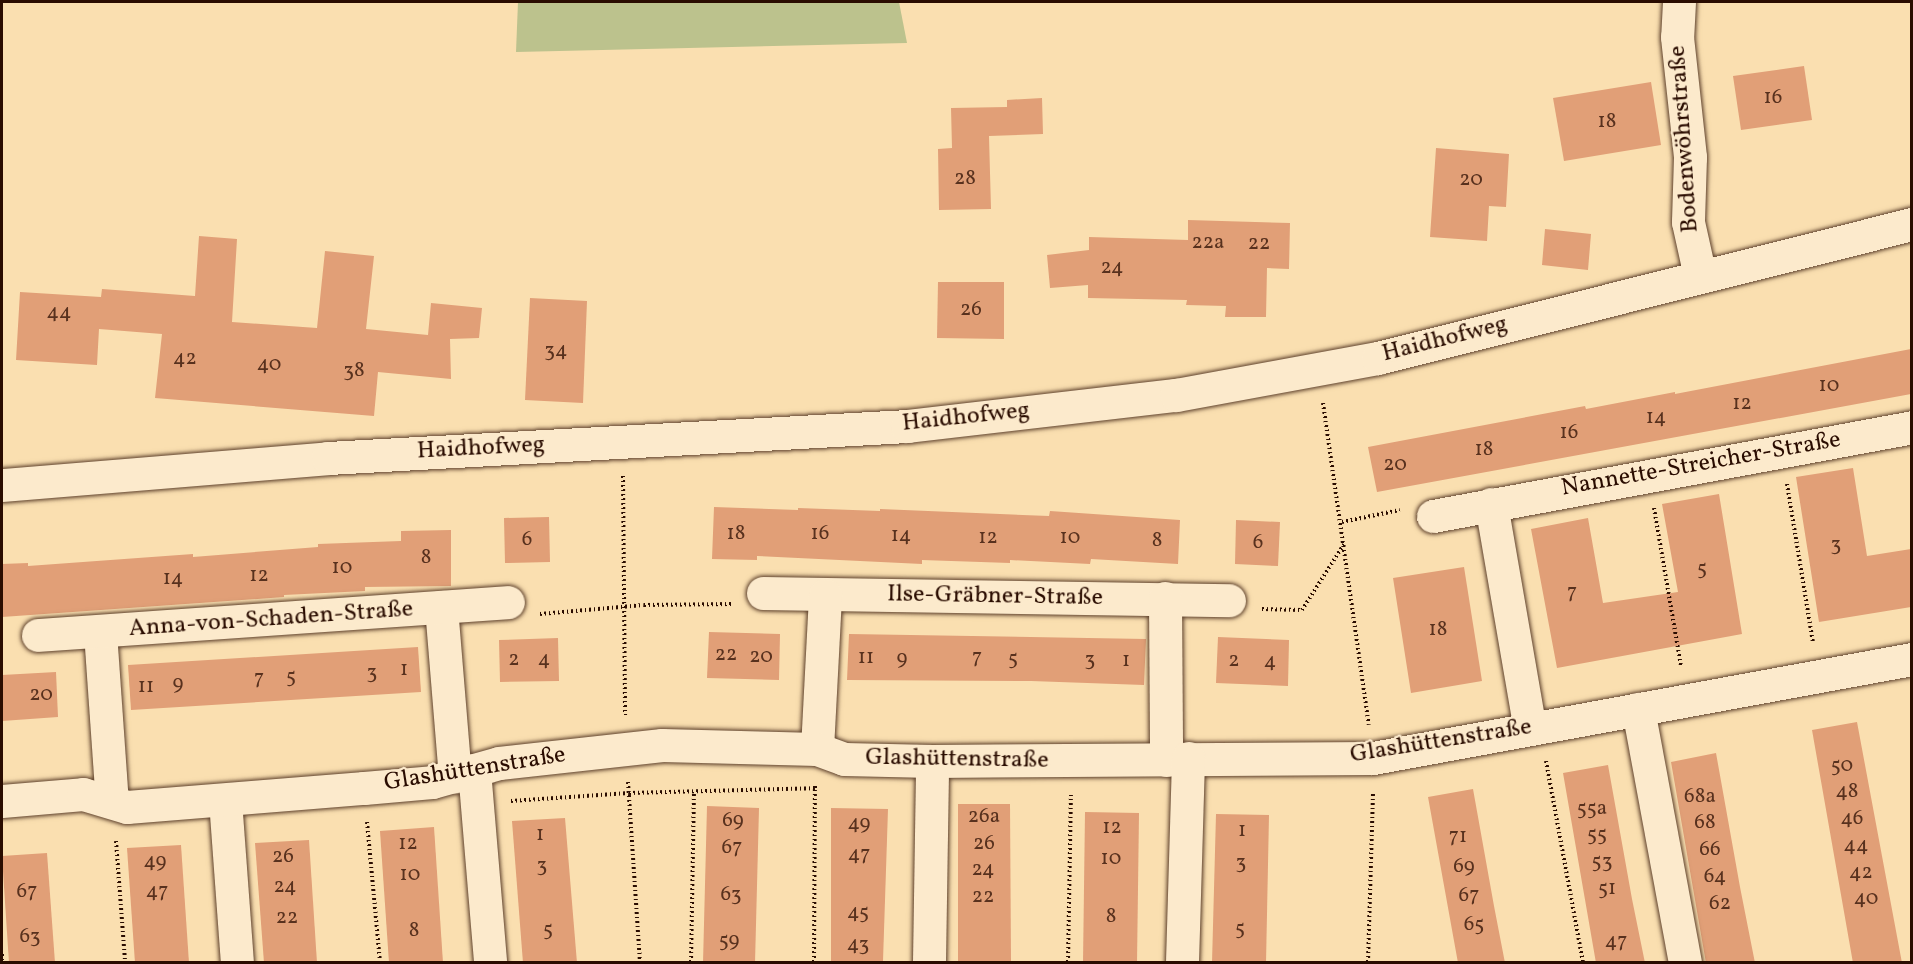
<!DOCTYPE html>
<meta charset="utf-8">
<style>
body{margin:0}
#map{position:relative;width:1913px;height:964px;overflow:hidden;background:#fadfb0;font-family:Vollkorn,serif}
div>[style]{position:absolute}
.green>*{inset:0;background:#bcc28d}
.building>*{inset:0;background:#e19f77}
.path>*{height:4px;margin-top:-2px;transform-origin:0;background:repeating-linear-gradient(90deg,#2a0c00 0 1.5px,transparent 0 4.5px)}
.roads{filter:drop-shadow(0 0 2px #5e412c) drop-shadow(0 0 2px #5e412c)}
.minor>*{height:33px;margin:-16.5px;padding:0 16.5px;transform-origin:16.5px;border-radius:16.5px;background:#fceacc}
span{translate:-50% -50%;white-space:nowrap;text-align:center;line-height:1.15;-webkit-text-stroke:4.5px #fceacc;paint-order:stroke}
.number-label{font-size:21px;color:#58311e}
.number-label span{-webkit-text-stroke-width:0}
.street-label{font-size:24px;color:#2a0c00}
.frame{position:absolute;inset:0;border:3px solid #2a0c00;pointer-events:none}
</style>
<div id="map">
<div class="green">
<i style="clip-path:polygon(518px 2px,899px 2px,907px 43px,516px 52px)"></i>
</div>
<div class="building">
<i style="clip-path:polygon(1804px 66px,1812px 120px,1741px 130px,1733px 76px)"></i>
<i style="clip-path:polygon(1651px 82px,1661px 145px,1564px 161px,1553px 98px)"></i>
<i style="clip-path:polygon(1042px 98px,1043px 134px,989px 136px,991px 209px,939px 210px,938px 149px,952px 148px,951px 108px,1007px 107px,1007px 100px)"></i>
<i style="clip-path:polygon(1436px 148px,1509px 154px,1506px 207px,1489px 206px,1487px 241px,1430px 237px)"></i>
<i style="clip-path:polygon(1188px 220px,1290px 223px,1289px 269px,1267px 268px,1266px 317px,1225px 317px,1226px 306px,1186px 305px,1187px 300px,1088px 298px,1088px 285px,1050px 288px,1047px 255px,1089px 250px,1089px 237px,1188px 240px)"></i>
<i style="clip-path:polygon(1545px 229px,1591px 234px,1588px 270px,1542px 265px)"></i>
<i style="clip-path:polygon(199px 236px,237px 239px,232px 322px,317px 328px,325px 251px,374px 256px,366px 329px,428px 335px,431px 303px,482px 308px,479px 338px,450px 339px,451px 379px,378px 372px,374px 416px,155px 398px,162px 334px,99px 329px,97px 365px,16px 360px,20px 292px,101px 297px,102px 289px,195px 296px)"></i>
<i style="clip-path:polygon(938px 282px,1004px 282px,1004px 339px,937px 338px)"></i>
<i style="clip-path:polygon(530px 298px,587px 301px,583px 403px,525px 400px)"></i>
<i style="clip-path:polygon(1911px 349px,1911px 394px,1377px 492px,1368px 447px,1585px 406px,1586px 409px,1675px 392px,1675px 394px)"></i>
<i style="clip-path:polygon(1853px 468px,1867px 556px,1911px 549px,1911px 607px,1819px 622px,1796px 477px)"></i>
<i style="clip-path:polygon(1719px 494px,1742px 634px,1557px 668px,1531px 529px,1588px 518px,1603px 603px,1678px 592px,1662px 504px)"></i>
<i style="clip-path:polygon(714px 507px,798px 510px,798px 508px,880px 511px,880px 509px,1049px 516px,1050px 511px,1180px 520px,1178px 564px,1091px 559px,1090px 564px,1010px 560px,1010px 563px,922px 560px,922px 564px,757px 556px,757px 560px,712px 559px)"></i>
<i style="clip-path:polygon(549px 517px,550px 562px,505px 563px,504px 518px)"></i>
<i style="clip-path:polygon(1236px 520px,1280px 522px,1278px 566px,1235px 564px)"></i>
<i style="clip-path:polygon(451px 530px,451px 586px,365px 587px,365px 591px,284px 595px,284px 597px,2px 617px,2px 564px,28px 563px,28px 566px,193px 554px,193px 557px,318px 547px,318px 544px,401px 541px,401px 531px)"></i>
<i style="clip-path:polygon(1464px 567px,1482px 681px,1411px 693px,1393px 578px)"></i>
<i style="clip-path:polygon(709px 632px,780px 634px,779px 680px,707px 678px)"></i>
<i style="clip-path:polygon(849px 634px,1146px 639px,1144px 685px,1031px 681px,847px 680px)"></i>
<i style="clip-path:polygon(1218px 637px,1289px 640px,1288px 686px,1216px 683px)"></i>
<i style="clip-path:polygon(558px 638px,559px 681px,500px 682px,499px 640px)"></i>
<i style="clip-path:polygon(418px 647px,421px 692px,131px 710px,128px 665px)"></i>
<i style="clip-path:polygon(56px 672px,58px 717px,2px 721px,2px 675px)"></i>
<i style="clip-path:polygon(1857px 722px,1882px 856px,1902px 963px,1853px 963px,1812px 730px)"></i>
<i style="clip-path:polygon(1716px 753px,1740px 887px,1755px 963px,1706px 963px,1671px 762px)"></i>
<i style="clip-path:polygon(1608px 765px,1632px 899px,1645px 963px,1596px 963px,1563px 773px)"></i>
<i style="clip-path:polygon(1473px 789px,1494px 906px,1505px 963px,1458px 963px,1428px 797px)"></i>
<i style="clip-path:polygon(958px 804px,1010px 804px,1011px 963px,958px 963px)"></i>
<i style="clip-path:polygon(707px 806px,759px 808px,755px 963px,703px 963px)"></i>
<i style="clip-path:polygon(831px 808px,888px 809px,883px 961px,831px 961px)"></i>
<i style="clip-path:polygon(1085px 812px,1139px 813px,1137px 963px,1083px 963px)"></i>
<i style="clip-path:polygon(1216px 814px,1269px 815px,1266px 963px,1212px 963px)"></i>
<i style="clip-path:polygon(565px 818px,577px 963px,523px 963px,512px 821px)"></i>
<i style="clip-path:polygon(434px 827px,443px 963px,389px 963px,380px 831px)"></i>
<i style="clip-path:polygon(309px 840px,317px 963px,264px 963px,255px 843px)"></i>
<i style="clip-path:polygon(181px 845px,189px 963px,135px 963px,127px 848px)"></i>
<i style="clip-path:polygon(47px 853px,55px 963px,9px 963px,2px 856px)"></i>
</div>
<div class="path">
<i style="left:1323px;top:403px;width:325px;rotate:81.9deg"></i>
<i style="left:623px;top:476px;width:239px;rotate:89.5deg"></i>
<i style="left:1787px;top:484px;width:160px;rotate:80.7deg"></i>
<i style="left:1654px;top:508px;width:160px;rotate:80.3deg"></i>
<i style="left:1342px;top:522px;width:59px;rotate:-11.7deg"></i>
<i style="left:1262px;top:609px;width:40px;rotate:1.4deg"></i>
<i style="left:1302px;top:610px;width:78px;rotate:-57.5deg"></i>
<i style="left:540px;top:614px;width:104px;rotate:-4.9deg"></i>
<i style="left:644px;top:605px;width:89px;rotate:-0.6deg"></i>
<i style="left:1546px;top:761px;width:204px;rotate:79.6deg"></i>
<i style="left:628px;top:782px;width:180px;rotate:86.2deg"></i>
<i style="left:511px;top:801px;width:118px;rotate:-3.9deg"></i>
<i style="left:629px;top:793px;width:186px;rotate:-1.5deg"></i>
<i style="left:815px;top:788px;width:3px;rotate:-90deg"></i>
<i style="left:367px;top:822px;width:141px;rotate:84.7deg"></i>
<i style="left:116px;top:841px;width:121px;rotate:85.7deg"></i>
<i style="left:2px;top:954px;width:8px;rotate:90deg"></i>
<i style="left:691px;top:962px;width:171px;rotate:-89deg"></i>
<i style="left:814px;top:962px;width:174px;rotate:-89.7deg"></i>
<i style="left:1068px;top:962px;width:167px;rotate:-89deg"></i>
<i style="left:1368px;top:962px;width:170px;rotate:-88.3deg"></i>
</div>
<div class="roads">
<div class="minor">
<i style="left:1679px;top:2px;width:35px;rotate:93deg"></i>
<i style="left:1677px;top:37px;width:121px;rotate:83.8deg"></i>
<i style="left:1690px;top:157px;width:65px;rotate:91.8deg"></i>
<i style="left:1688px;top:222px;width:55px;rotate:77.5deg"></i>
<i style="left:2px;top:485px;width:327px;rotate:-4.7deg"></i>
<i style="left:328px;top:458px;width:580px;rotate:-3.16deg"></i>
<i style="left:907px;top:426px;width:271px;rotate:-6.6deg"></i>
<i style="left:1176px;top:395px;width:205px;rotate:-10.4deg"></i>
<i style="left:1378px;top:358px;width:551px;rotate:-14.09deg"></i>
<i style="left:1491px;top:504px;width:228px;rotate:80.2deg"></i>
<i style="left:1433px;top:516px;width:487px;rotate:-10.5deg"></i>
<i style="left:763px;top:593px;width:466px;rotate:0.9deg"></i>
<i style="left:1165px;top:598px;width:162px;rotate:89.6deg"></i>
<i style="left:441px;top:607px;width:170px;rotate:85.3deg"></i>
<i style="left:100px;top:632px;width:170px;rotate:86deg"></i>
<i style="left:38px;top:635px;width:471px;rotate:-4deg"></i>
<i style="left:1638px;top:709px;width:257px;rotate:79.5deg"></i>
<i style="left:817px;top:749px;width:154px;rotate:-87deg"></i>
<i style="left:474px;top:770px;width:193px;rotate:85.2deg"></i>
<i style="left:225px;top:800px;width:162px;rotate:85.8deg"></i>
<i style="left:2px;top:801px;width:81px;rotate:-4.9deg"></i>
<i style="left:83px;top:794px;width:46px;rotate:16.5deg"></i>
<i style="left:127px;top:807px;width:238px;rotate:-4.6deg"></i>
<i style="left:364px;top:788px;width:68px;rotate:-5deg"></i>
<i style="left:432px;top:782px;width:70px;rotate:-15.8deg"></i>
<i style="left:499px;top:763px;width:164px;rotate:-6.3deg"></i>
<i style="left:662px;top:745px;width:155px;rotate:1.5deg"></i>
<i style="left:817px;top:749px;width:29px;rotate:20deg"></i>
<i style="left:844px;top:759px;width:88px;rotate:1.3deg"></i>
<i style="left:932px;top:761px;width:441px;rotate:-0.4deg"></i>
<i style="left:1373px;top:758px;width:548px;rotate:-10.41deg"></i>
<i style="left:929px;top:962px;width:201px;rotate:-89.1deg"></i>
<i style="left:1182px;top:962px;width:204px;rotate:-88.3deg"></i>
</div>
</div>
<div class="number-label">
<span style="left:1773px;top:98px">16</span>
<span style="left:1607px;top:122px">18</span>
<span style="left:965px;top:179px">28</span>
<span style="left:1471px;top:180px">20</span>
<span style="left:1208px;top:243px">22a</span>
<span style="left:1259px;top:244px">22</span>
<span style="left:1112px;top:268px">24</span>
<span style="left:971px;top:310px">26</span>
<span style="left:59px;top:313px">44</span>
<span style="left:556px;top:351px">34</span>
<span style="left:185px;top:359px">42</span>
<span style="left:269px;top:365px">40</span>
<span style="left:354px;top:371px">38</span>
<span style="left:1829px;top:386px">10</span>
<span style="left:1742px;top:404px">12</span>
<span style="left:1656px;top:418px">14</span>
<span style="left:1569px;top:433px">16</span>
<span style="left:1484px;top:450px">18</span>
<span style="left:1395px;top:465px">20</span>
<span style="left:736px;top:534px">18</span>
<span style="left:820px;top:534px">16</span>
<span style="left:901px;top:536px">14</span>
<span style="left:988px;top:538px">12</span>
<span style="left:1070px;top:538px">10</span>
<span style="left:527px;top:540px">6</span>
<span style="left:1157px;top:541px">8</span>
<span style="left:1258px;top:543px">6</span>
<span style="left:1836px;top:545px">3</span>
<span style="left:426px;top:558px">8</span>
<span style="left:342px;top:568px">10</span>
<span style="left:1702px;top:569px">5</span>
<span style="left:259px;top:576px">12</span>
<span style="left:173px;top:579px">14</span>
<span style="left:1572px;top:593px">7</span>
<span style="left:1438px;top:630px">18</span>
<span style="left:726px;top:655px">22</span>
<span style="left:761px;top:657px">20</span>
<span style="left:866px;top:658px">11</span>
<span style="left:977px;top:658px">7</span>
<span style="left:902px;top:659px">9</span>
<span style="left:1013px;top:659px">5</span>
<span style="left:514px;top:660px">2</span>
<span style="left:544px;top:660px">4</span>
<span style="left:1090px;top:660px">3</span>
<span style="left:1126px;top:661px">1</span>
<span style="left:1234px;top:661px">2</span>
<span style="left:1270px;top:662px">4</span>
<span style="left:404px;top:670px">1</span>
<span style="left:372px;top:673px">3</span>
<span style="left:291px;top:677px">5</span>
<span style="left:259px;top:679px">7</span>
<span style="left:178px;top:684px">9</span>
<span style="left:146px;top:687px">11</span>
<span style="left:41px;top:695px">20</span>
<span style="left:1842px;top:766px">50</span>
<span style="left:1847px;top:792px">48</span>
<span style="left:1700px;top:797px">68a</span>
<span style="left:1592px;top:809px">55a</span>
<span style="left:984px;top:817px">26a</span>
<span style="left:1852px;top:819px">46</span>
<span style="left:733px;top:821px">69</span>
<span style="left:1705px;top:823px">68</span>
<span style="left:859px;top:824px">49</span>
<span style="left:1112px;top:828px">12</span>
<span style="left:1242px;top:831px">1</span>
<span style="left:540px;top:835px">1</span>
<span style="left:1597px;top:835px">55</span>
<span style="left:1458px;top:837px">71</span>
<span style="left:408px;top:844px">12</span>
<span style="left:984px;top:844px">26</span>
<span style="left:1856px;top:846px">44</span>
<span style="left:732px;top:848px">67</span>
<span style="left:1710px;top:850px">66</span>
<span style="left:859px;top:855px">47</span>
<span style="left:283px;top:857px">26</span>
<span style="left:1111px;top:859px">10</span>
<span style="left:155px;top:862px">49</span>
<span style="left:1602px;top:862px">53</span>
<span style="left:1241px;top:863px">3</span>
<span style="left:542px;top:866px">3</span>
<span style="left:1464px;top:867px">69</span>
<span style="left:983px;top:870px">24</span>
<span style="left:1861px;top:873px">42</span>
<span style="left:410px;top:875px">10</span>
<span style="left:1715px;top:877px">64</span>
<span style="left:285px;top:887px">24</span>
<span style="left:1607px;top:889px">51</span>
<span style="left:27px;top:892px">67</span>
<span style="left:157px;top:892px">47</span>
<span style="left:731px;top:895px">63</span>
<span style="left:1469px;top:896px">67</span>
<span style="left:983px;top:897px">22</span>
<span style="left:1866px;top:899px">40</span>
<span style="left:1720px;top:904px">62</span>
<span style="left:858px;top:913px">45</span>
<span style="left:1111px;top:917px">8</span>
<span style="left:287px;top:918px">22</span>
<span style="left:1474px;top:925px">65</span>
<span style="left:1240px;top:929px">5</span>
<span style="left:548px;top:930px">5</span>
<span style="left:414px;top:931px">8</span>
<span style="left:30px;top:937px">63</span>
<span style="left:729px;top:941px">59</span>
<span style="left:1616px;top:942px">47</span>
<span style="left:858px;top:945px">43</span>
</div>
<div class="street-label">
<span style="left:1685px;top:139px;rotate:-94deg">Bodenwöhrstraße</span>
<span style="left:1445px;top:340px;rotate:-14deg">Haidhofweg</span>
<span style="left:966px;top:418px;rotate:-6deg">Haidhofweg</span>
<span style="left:481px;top:449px;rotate:-3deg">Haidhofweg</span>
<span style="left:1701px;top:465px;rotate:-10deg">Nannette-Streicher-Straße</span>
<span style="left:995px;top:597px;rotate:1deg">Ilse-Gräbner-Straße</span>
<span style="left:271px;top:620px;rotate:-4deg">Anna-von-Schaden-Straße</span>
<span style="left:1441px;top:742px;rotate:-9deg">Glashüttenstraße</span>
<span style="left:957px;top:760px;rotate:1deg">Glashüttenstraße</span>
<span style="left:475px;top:770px;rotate:-9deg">Glashüttenstraße</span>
</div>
<div class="frame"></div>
</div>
